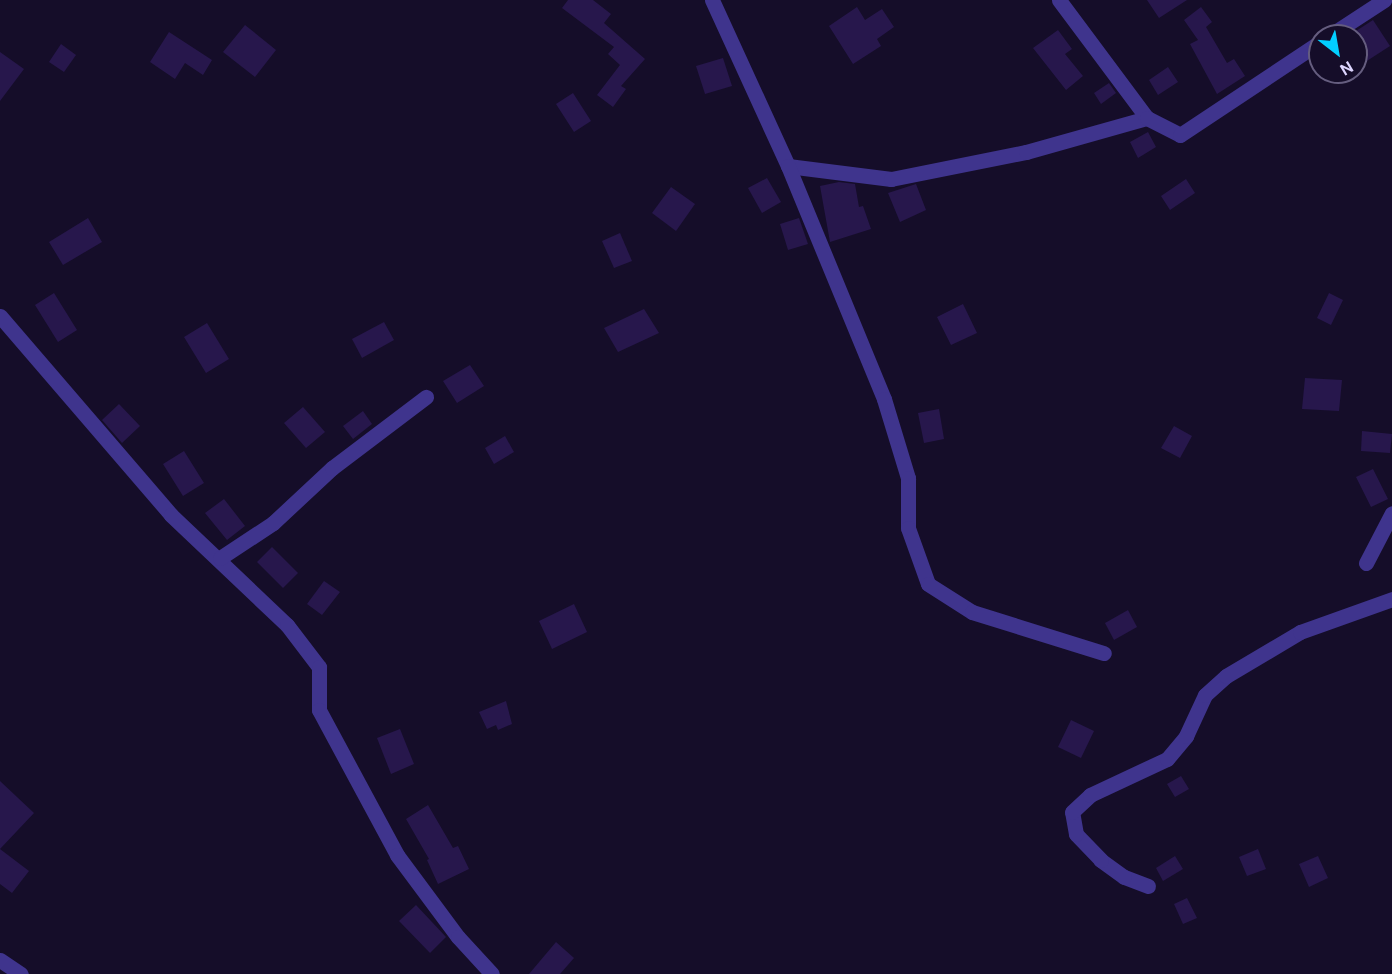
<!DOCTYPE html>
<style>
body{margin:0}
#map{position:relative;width:1392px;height:974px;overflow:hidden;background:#150d29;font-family:"DM Sans",sans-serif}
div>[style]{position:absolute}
.building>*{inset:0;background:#27174c}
.minor>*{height:15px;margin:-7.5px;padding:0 7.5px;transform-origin:7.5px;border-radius:7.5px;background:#3f348d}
span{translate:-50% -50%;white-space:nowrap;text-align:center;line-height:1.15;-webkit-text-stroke:4.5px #150d29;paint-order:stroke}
.north{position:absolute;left:1308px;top:24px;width:60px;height:60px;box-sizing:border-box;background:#150d29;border:2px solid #655d7f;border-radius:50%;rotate:149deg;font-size:16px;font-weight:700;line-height:24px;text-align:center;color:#ded6ff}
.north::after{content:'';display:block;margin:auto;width:21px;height:27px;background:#02cfff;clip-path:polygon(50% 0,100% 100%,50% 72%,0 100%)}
</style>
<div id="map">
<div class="building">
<i style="clip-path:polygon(568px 0,593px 0,611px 14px,604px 23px,645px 59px,621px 86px,626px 89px,613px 107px,597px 95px,620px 65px,608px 54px,614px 47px,562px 8px)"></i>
<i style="clip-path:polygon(1147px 0,1187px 0,1159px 18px)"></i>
<i style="clip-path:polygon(857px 7px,865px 20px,882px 9px,894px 27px,877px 39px,881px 46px,853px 64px,829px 26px)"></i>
<i style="clip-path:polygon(1201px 7px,1212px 22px,1206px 27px,1227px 63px,1234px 59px,1245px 76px,1217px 94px,1190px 44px,1198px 40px,1184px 20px)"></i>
<i style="clip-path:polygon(1373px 20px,1390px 46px,1356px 68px,1356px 31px)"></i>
<i style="clip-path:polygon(245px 25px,276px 50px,255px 77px,223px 52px)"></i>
<i style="clip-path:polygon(1058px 30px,1072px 49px,1065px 54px,1083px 76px,1066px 90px,1033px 48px)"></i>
<i style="clip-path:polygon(169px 32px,212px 60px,203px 75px,185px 63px,175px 79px,150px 62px)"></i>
<i style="clip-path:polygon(61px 44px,76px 55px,64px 72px,49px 62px)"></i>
<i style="clip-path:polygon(0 52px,24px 69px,0 101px)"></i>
<i style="clip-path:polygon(723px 58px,732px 86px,705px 94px,696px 66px)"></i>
<i style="clip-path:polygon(1168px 67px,1178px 82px,1158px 95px,1149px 80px)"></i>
<i style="clip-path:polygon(1109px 83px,1116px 93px,1101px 104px,1094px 93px)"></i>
<i style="clip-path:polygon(573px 93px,591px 121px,574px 132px,556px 104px)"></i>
<i style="clip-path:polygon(1148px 132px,1156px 147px,1138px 158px,1130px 142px)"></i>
<i style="clip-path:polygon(767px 178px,781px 202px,762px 213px,748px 188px)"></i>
<i style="clip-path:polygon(1186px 179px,1195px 193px,1170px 210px,1161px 196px)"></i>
<i style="clip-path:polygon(839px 182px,855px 184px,859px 207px,863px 206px,871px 229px,830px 242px,820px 186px)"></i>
<i style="clip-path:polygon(916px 184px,926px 210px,900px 222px,888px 193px)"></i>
<i style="clip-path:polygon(671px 187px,695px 204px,676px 231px,652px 213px)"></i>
<i style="clip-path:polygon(88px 218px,102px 242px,63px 265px,49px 242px)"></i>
<i style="clip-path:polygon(799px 218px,808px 244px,788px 250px,780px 224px)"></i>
<i style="clip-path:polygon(620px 233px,632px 261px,614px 268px,602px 241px)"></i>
<i style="clip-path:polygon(54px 293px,77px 330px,58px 342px,35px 305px)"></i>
<i style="clip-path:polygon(1329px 293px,1343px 300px,1331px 325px,1317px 318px)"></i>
<i style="clip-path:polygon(963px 304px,977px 333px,951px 345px,937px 317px)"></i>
<i style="clip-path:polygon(644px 309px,659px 333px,618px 352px,604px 328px)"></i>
<i style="clip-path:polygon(384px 322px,394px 340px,362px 358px,352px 339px)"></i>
<i style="clip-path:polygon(207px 323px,229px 359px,206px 373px,184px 337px)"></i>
<i style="clip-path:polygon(470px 365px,484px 386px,457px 403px,443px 381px)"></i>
<i style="clip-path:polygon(1305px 378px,1342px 380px,1339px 411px,1302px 409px)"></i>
<i style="clip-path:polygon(119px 404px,140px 426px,122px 443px,102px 420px)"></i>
<i style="clip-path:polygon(303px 407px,325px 432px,306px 448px,284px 423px)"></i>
<i style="clip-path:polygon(939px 409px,944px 439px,924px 443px,918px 413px)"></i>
<i style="clip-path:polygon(363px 411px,372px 424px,353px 439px,343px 426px)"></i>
<i style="clip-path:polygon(1174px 426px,1192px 436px,1180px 458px,1161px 448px)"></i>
<i style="clip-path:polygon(1362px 431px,1392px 434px,1390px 453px,1361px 451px)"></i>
<i style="clip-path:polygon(505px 436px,514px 452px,494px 464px,485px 448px)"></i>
<i style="clip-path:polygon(184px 451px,204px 483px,183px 496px,163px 464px)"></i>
<i style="clip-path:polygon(1373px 469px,1388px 499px,1371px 507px,1356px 477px)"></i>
<i style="clip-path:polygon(224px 499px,245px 526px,227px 540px,205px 513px)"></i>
<i style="clip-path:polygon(272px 547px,298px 573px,283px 588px,257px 562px)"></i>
<i style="clip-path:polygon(324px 581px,340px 592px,322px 615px,307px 604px)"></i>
<i style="clip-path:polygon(574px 604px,587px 632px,552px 649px,539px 621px)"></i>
<i style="clip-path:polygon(1128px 610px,1137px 627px,1114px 640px,1105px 623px)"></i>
<i style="clip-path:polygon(506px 701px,512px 724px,498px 730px,496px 725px,487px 729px,479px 712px)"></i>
<i style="clip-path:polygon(1071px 720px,1094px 731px,1081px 758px,1058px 747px)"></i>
<i style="clip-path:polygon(400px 729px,414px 764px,391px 774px,377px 738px)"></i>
<i style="clip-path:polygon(1181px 776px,1189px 789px,1175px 797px,1167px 784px)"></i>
<i style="clip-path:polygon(0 781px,34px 813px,0 849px)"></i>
<i style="clip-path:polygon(428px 805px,453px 848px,458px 846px,469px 869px,438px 884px,427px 860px,429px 859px,406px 819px)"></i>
<i style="clip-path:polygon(0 849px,29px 871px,12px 893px,0 884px)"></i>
<i style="clip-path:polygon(1258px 849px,1266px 869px,1247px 876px,1239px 857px)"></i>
<i style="clip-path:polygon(1175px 856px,1183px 869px,1163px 881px,1156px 868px)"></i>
<i style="clip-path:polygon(1318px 856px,1328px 878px,1309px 887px,1299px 864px)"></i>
<i style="clip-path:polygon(1187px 898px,1197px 918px,1183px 924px,1174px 904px)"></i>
<i style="clip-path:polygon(416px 905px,446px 937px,430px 953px,399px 921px)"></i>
<i style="clip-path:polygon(556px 942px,574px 958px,560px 974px,529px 974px)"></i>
</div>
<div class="minor">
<i style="left:712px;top:0;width:183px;rotate:65.4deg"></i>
<i style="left:788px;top:166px;width:104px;rotate:7.2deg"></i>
<i style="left:891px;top:179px;width:138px;rotate:-11.3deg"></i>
<i style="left:1026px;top:152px;width:126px;rotate:-15.7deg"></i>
<i style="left:1059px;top:0;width:147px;rotate:53.3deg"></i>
<i style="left:1147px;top:118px;width:37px;rotate:27deg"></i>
<i style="left:1180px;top:135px;width:168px;rotate:-33.6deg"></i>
<i style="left:1329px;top:36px;width:66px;rotate:-33.2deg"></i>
<i style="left:788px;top:166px;width:252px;rotate:67.6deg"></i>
<i style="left:884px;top:399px;width:83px;rotate:73.1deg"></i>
<i style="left:908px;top:478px;width:50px;rotate:90deg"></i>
<i style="left:908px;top:528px;width:59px;rotate:70.3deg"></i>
<i style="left:928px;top:584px;width:52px;rotate:32.5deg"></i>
<i style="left:972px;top:612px;width:138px;rotate:17.3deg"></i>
<i style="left:0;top:316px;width:262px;rotate:49.3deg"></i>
<i style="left:171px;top:515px;width:160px;rotate:43.5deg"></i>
<i style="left:287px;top:625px;width:53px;rotate:52.7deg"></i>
<i style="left:319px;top:667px;width:43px;rotate:90deg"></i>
<i style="left:319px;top:710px;width:165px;rotate:61.7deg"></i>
<i style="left:397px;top:855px;width:102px;rotate:53.4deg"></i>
<i style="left:458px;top:937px;width:50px;rotate:47.4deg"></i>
<i style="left:220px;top:558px;width:64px;rotate:-33.4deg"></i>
<i style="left:273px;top:523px;width:81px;rotate:-43deg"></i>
<i style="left:332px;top:468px;width:118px;rotate:-37.1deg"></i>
<i style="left:1366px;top:563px;width:56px;rotate:-62.5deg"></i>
<i style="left:1148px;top:886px;width:26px;rotate:-159deg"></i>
<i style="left:1124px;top:877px;width:29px;rotate:-144deg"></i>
<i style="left:1101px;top:860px;width:36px;rotate:-134deg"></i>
<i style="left:1076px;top:834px;width:22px;rotate:-100deg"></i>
<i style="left:1072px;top:812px;width:25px;rotate:-43deg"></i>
<i style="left:1090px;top:795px;width:85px;rotate:-25.1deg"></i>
<i style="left:1167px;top:759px;width:30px;rotate:-50deg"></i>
<i style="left:1186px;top:736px;width:45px;rotate:-65.1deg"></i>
<i style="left:1205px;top:695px;width:28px;rotate:-42deg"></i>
<i style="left:1226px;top:676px;width:86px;rotate:-30.7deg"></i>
<i style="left:1300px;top:632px;width:98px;rotate:-19.7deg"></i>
<i style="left:0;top:960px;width:25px;rotate:34deg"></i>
</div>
<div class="north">N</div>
</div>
